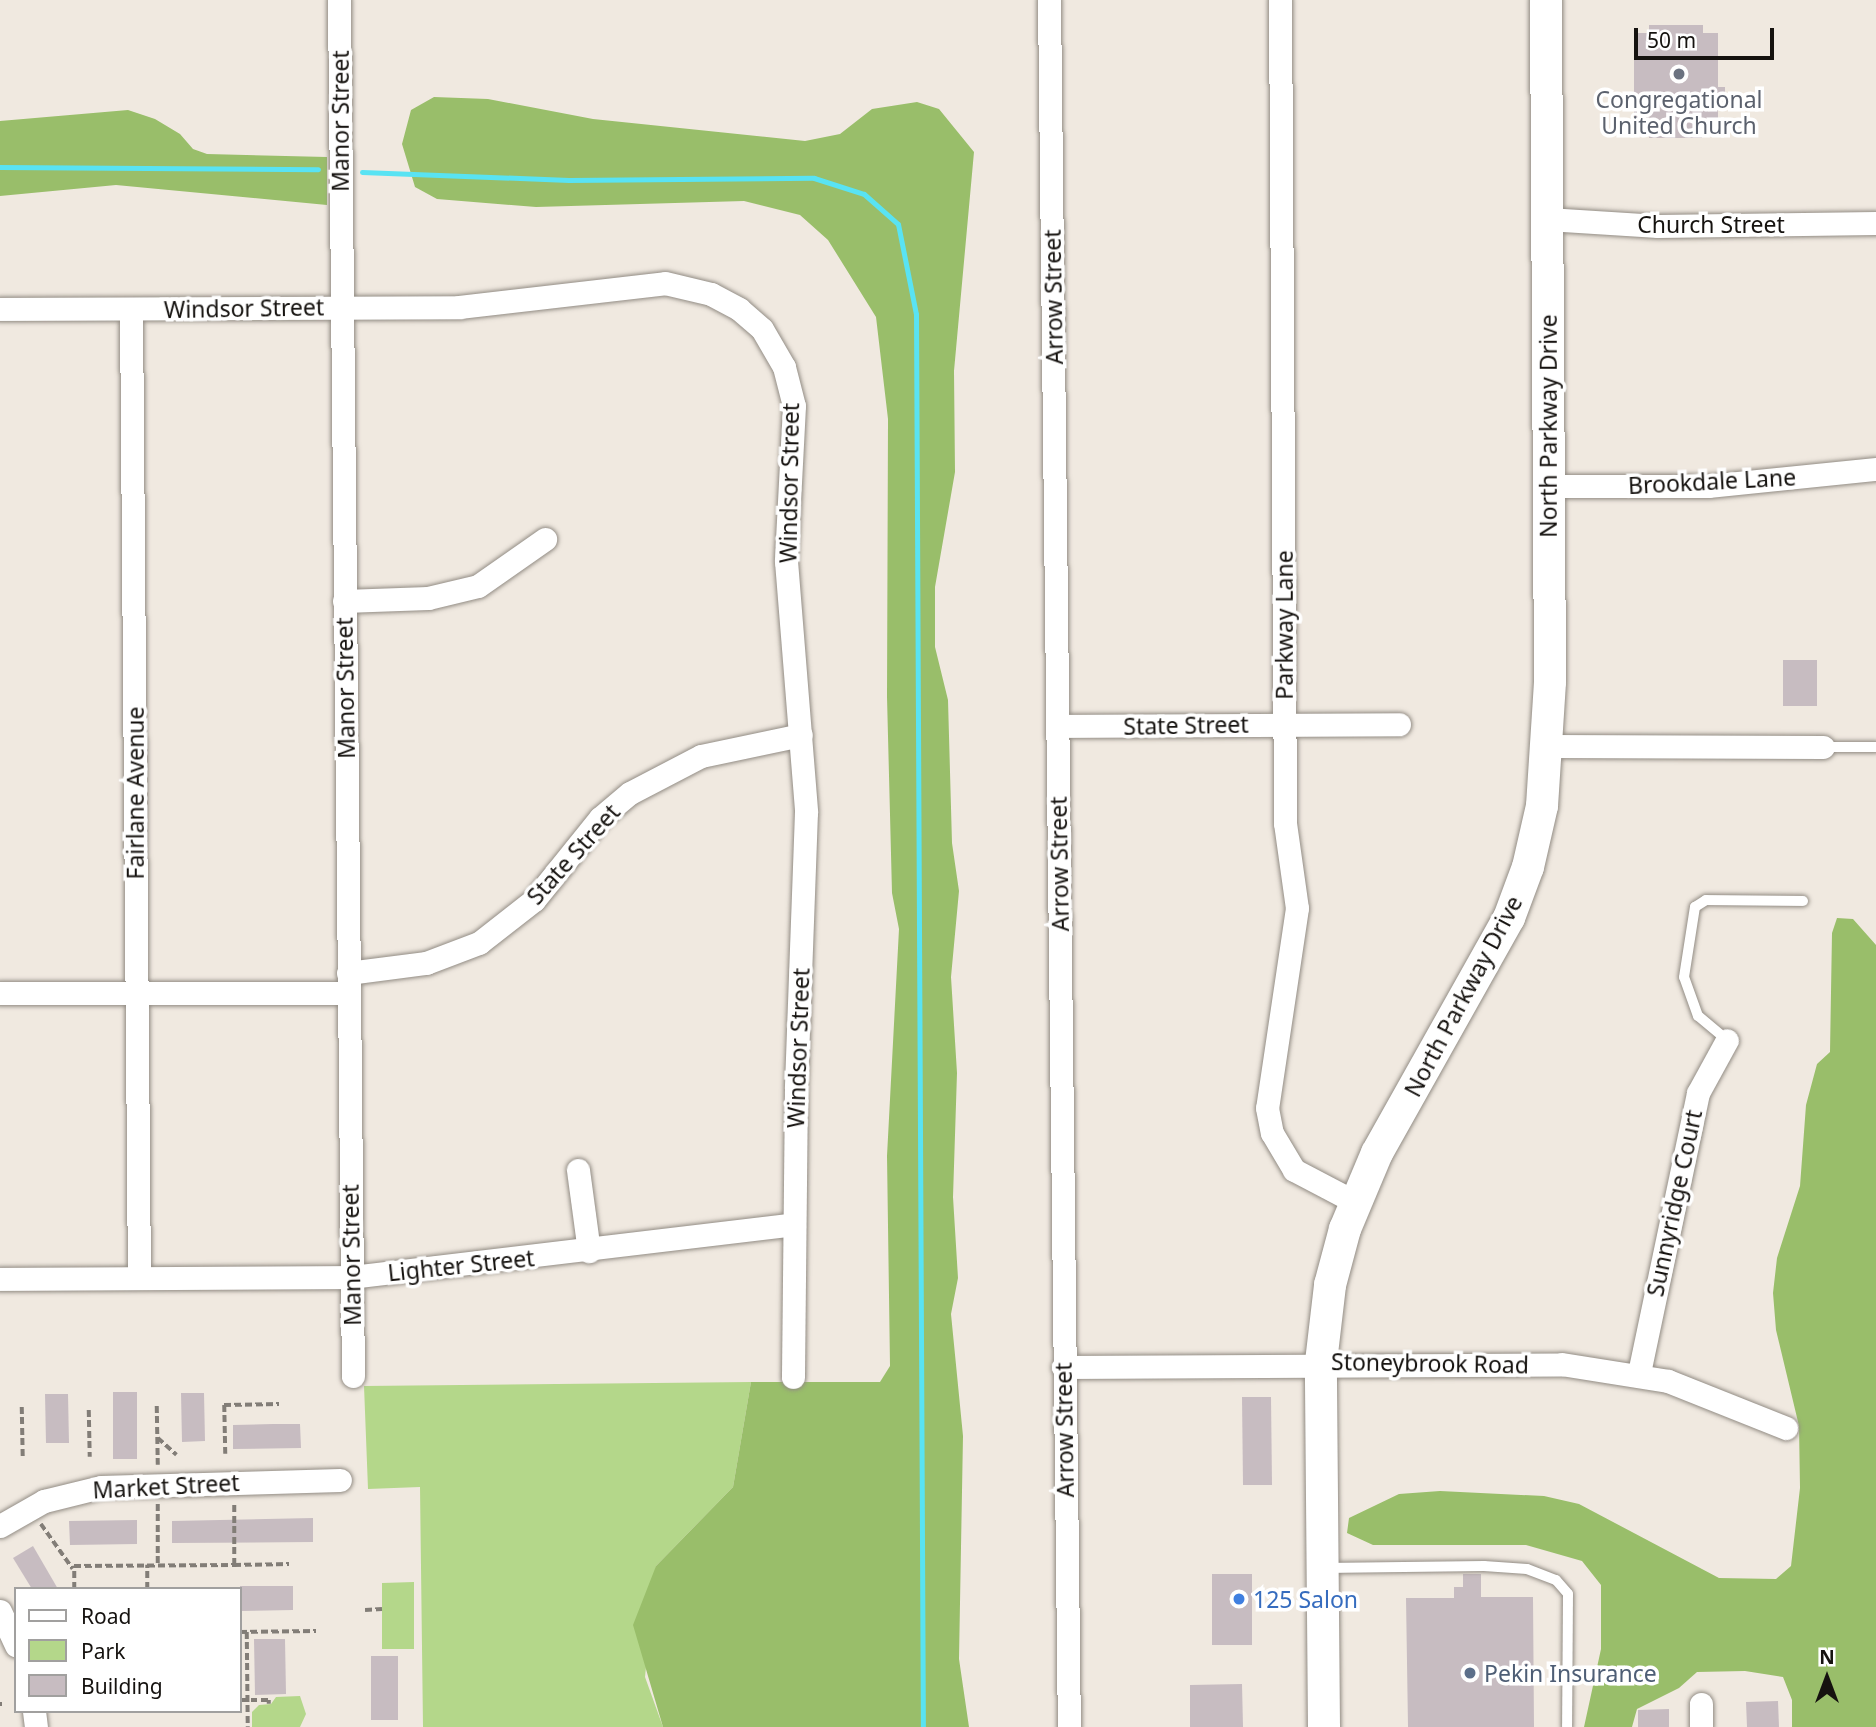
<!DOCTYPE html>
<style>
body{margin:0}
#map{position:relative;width:1876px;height:1727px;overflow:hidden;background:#f0e9e0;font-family:"Noto Sans",sans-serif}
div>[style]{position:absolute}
.green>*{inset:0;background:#b4d78a}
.forest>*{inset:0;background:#99be6a}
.stream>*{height:5px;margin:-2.5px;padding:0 2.5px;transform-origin:2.5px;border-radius:2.5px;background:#59e3f3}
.building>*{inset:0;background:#c7bcc1}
.path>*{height:3.5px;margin-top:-1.75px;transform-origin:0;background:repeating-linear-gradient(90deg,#827d77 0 7px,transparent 0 10.5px)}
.roads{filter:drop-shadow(0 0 2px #928c84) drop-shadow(0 0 2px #928c84)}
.lane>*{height:10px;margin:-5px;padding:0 5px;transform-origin:5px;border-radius:5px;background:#fff}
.street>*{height:23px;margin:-11.5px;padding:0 11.5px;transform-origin:11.5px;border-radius:11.5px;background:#fff}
.secondary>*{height:32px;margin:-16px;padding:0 16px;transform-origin:16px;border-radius:16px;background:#fff}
.dots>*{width:19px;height:19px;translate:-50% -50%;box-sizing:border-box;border:4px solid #fff;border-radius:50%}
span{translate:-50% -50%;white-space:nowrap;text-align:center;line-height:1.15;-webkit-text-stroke:7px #fff;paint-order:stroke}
.worship-label{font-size:23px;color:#5b616d}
.street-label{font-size:23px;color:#15120f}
.shop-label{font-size:23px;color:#366cbe}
.left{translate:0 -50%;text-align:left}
.service-label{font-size:23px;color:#4e5e75}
.legend{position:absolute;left:14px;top:1587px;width:228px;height:126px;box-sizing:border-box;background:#fff;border:2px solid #a1a09f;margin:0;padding:9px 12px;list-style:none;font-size:21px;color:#15120f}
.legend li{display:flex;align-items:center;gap:14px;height:35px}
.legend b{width:35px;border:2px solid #a1a09f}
.north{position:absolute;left:1792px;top:1643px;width:70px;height:70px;-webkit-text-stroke:5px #fff;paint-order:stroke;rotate:0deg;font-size:19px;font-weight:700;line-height:28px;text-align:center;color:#15120f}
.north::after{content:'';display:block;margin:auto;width:24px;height:32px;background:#15120f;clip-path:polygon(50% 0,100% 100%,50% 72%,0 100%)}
.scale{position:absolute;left:1634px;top:28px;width:140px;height:32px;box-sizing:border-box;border:4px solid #15120f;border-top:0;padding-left:9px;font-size:21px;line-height:24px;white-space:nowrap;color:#15120f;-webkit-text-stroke:5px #fff;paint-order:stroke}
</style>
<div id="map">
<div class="green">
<i style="clip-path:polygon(751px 1382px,733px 1487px,656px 1566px,645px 1677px,663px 1727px,423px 1727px,420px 1487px,368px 1489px,364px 1386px)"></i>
<i style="clip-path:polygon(414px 1582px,414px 1649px,382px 1649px,382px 1583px)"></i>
<i style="clip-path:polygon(300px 1696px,306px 1714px,300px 1727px,252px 1727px,252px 1712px,259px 1705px,271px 1704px,276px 1697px)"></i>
</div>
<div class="forest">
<i style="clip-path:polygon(434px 97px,488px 99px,593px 119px,805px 141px,840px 134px,872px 109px,917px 102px,939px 109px,974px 152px,954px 371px,955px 472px,935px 587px,935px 647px,948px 700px,952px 843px,959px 891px,951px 977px,957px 1073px,953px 1197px,958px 1278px,951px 1314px,963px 1436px,959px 1659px,969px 1727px,663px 1727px,633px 1625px,656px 1566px,733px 1487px,751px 1382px,880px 1382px,890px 1366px,887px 1156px,899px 929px,892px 893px,887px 697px,888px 419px,876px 317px,828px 240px,800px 215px,744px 201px,536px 207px,437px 199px,415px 187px,402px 144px,411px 110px)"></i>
<i style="clip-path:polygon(128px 110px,155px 119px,180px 134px,193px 149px,207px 154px,327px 157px,327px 205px,116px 185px,0 196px,0 121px)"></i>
<i style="clip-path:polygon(1837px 918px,1853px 919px,1876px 945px,1876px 1727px,1792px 1727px,1792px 1700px,1783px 1677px,1745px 1671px,1697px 1672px,1679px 1688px,1637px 1709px,1632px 1727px,1584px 1727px,1601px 1649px,1601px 1585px,1582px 1561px,1526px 1545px,1373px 1545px,1347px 1533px,1349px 1518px,1399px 1494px,1440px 1491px,1544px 1496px,1579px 1504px,1719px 1578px,1776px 1579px,1791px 1566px,1800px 1488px,1799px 1426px,1776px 1330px,1773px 1293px,1777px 1258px,1800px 1186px,1806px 1105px,1817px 1064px,1830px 1052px,1832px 933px)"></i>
</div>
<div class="stream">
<i style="left:0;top:167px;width:318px;rotate:0.4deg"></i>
<i style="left:362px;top:172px;width:207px;rotate:2.2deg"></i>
<i style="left:569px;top:180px;width:245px;rotate:-0.5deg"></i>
<i style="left:814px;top:178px;width:52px;rotate:17.7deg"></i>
<i style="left:864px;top:194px;width:45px;rotate:41.4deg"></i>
<i style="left:898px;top:224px;width:92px;rotate:78.7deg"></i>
<i style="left:916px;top:314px;width:1413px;rotate:89.72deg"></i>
</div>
<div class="building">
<i style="clip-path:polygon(1649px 25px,1703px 25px,1703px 33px,1718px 33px,1718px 87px,1725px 87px,1725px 105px,1718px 105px,1718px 132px,1702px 132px,1702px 138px,1649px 138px,1649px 133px,1634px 133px,1634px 33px,1649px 33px)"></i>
<i style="clip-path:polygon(1783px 660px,1817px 660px,1817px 706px,1783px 706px)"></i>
<i style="clip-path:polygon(113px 1392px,137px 1392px,137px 1459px,113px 1459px)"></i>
<i style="clip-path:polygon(181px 1393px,204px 1393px,205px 1441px,182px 1442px)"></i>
<i style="clip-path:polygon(45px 1394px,68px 1394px,69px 1443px,46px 1443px)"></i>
<i style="clip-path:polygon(1242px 1397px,1271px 1397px,1272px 1485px,1243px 1485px)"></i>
<i style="clip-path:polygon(273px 1424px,300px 1424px,301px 1448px,233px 1449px,233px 1425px)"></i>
<i style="clip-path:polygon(313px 1518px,313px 1542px,172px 1543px,172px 1521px)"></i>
<i style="clip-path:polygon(137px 1520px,137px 1544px,70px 1545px,69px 1521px)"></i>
<i style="clip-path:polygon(33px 1546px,58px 1589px,32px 1589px,13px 1558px)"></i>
<i style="clip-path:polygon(1212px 1574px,1252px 1574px,1252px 1645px,1212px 1645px)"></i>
<i style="clip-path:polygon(1463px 1574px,1481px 1574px,1481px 1597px,1533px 1597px,1534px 1727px,1408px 1727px,1406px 1598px,1454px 1598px,1454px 1587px,1463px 1587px)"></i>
<i style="clip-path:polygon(240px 1586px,293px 1586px,293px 1610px,240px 1611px)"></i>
<i style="clip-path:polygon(254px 1639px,285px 1639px,286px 1694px,255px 1695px)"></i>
<i style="clip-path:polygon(371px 1656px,398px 1656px,398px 1720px,371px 1720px)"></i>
<i style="clip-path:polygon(1242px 1684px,1243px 1727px,1190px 1727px,1190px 1685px)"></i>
<i style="clip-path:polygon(1778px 1701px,1779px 1727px,1747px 1727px,1746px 1702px)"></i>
<i style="clip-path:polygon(1669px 1709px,1669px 1727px,1638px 1727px,1638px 1710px)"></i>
</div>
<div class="path">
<i style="left:157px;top:1406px;width:59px;rotate:89deg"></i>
<i style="left:22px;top:1407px;width:51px;rotate:88.9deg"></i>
<i style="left:89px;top:1410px;width:47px;rotate:88.8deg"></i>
<i style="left:158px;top:1438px;width:25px;rotate:42deg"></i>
<i style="left:225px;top:1454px;width:49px;rotate:-91.2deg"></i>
<i style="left:224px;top:1405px;width:55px;rotate:-1deg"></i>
<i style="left:158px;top:1504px;width:61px;rotate:90deg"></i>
<i style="left:41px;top:1524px;width:55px;rotate:54.6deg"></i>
<i style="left:234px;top:1565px;width:55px;rotate:-1deg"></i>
<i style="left:74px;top:1589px;width:23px;rotate:-90deg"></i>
<i style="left:74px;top:1566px;width:160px;rotate:-0.4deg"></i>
<i style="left:234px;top:1565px;width:62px;rotate:-90deg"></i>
<i style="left:147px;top:1589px;width:24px;rotate:-90deg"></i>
<i style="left:365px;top:1610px;width:17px;rotate:-3deg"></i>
<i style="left:240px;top:1632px;width:76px;rotate:-0.8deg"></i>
<i style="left:247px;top:1632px;width:95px;rotate:89.4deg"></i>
<i style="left:240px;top:1700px;width:29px"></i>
<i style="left:269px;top:1700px;width:4px;rotate:90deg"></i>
<i style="left:0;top:1704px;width:2px"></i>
</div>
<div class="roads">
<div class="lane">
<i style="left:1823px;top:747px;width:53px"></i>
<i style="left:1727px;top:1040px;width:38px;rotate:-140deg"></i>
<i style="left:1698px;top:1016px;width:41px;rotate:-109.7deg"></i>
<i style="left:1684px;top:977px;width:71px;rotate:-81.1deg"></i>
<i style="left:1695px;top:907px;width:13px;rotate:-32deg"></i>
<i style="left:1706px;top:900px;width:97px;rotate:0.6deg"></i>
<i style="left:1324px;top:1568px;width:160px;rotate:-0.7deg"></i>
<i style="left:1484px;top:1566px;width:43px;rotate:4deg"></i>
<i style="left:1527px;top:1569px;width:31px;rotate:21deg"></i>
<i style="left:1556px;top:1580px;width:18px;rotate:49deg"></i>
<i style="left:1568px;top:1594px;width:133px;rotate:90.4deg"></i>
</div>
<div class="street">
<i style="left:339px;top:0;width:1376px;rotate:89.42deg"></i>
<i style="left:1049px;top:0;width:1727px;rotate:89.34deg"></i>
<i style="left:1280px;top:0;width:823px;rotate:89.65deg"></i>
<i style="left:1285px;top:823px;width:86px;rotate:82deg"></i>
<i style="left:1297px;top:908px;width:202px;rotate:98.5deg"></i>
<i style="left:1267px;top:1108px;width:25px;rotate:79deg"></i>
<i style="left:1272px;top:1133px;width:43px;rotate:59.3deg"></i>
<i style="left:1294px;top:1170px;width:69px;rotate:27.7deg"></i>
<i style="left:1547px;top:219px;width:111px;rotate:3.6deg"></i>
<i style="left:1658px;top:226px;width:218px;rotate:-0.8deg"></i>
<i style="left:0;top:309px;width:459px;rotate:-0.2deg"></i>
<i style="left:459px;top:307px;width:207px;rotate:-6.6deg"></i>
<i style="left:665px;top:283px;width:47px;rotate:13.4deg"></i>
<i style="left:711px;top:294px;width:32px;rotate:28deg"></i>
<i style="left:739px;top:309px;width:30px;rotate:41deg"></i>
<i style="left:762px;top:329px;width:44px;rotate:59.9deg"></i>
<i style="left:784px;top:367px;width:40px;rotate:75.6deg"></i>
<i style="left:794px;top:406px;width:155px;rotate:93deg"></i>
<i style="left:786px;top:561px;width:252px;rotate:85.4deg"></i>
<i style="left:806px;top:812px;width:276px;rotate:92.1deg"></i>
<i style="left:796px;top:1088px;width:289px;rotate:90.6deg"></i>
<i style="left:131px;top:309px;width:969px;rotate:89.53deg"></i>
<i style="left:1548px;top:486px;width:160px"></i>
<i style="left:1708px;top:486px;width:169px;rotate:-5.8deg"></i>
<i style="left:344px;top:601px;width:84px;rotate:-2deg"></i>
<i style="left:428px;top:598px;width:51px;rotate:-13.5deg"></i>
<i style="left:478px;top:586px;width:82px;rotate:-35deg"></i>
<i style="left:1057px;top:726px;width:342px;rotate:-0.3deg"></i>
<i style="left:1549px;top:746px;width:274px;rotate:0.2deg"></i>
<i style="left:348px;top:973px;width:79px;rotate:-7.3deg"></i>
<i style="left:426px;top:963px;width:57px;rotate:-20.7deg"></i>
<i style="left:479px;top:943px;width:70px;rotate:-38deg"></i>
<i style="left:534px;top:900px;width:105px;rotate:-51.2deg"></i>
<i style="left:600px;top:818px;width:39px;rotate:-40deg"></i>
<i style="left:630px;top:793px;width:80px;rotate:-27.5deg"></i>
<i style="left:701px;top:756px;width:102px;rotate:-11.9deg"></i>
<i style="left:0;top:993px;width:348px"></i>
<i style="left:578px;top:1170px;width:82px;rotate:82.3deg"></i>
<i style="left:0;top:1279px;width:351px;rotate:-0.3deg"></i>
<i style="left:351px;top:1277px;width:446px;rotate:-6.8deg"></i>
<i style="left:1063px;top:1367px;width:499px;rotate:-0.3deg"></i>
<i style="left:1562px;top:1364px;width:107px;rotate:9.1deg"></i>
<i style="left:1668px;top:1381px;width:127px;rotate:21.7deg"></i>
<i style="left:1639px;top:1373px;width:286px;rotate:-78.1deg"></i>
<i style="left:1698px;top:1093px;width:60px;rotate:-61.3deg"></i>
<i style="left:0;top:1526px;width:51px;rotate:-29.6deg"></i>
<i style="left:44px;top:1501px;width:59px;rotate:-13.8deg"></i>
<i style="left:101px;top:1487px;width:239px;rotate:-1.7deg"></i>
<i style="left:0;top:1611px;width:38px;rotate:65deg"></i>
<i style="left:1701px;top:1704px;width:23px;rotate:90deg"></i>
<i style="left:34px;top:1711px;width:16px;rotate:83deg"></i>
</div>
<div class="secondary">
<i style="left:1324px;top:1727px;width:365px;rotate:-90.5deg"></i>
<i style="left:1321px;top:1362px;width:78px;rotate:-83.3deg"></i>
<i style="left:1330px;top:1285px;width:58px;rotate:-75deg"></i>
<i style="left:1345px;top:1229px;width:82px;rotate:-67.2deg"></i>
<i style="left:1377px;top:1153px;width:270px;rotate:-60.7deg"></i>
<i style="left:1509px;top:918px;width:54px;rotate:-69.6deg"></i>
<i style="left:1528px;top:867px;width:63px;rotate:-77.1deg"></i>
<i style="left:1542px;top:806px;width:124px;rotate:-86.3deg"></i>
<i style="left:1550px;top:682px;width:682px;rotate:-90.34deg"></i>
</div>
</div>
<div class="dots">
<i style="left:1679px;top:74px;background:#6b7280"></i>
<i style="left:1239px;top:1599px;background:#3f7fe0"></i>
<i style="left:1470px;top:1673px;background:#5c6f8a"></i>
</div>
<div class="worship-label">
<span style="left:1679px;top:112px">Congregational<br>United Church</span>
</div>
<div class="street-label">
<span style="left:340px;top:121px;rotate:-90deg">Manor Street</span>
<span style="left:1711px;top:224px">Church Street</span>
<span style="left:1053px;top:297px;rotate:-91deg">Arrow Street</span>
<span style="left:244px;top:308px;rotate:-1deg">Windsor Street</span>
<span style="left:1548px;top:426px;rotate:-90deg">North Parkway Drive</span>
<span style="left:1712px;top:481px;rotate:-3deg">Brookdale Lane</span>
<span style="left:789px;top:483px;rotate:-89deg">Windsor Street</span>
<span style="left:1284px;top:625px;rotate:-90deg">Parkway Lane</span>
<span style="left:345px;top:688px;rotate:-91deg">Manor Street</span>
<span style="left:1186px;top:725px;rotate:-1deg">State Street</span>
<span style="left:135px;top:793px;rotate:-90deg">Fairlane Avenue</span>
<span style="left:573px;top:854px;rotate:-48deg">State Street</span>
<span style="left:1059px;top:864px;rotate:-91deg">Arrow Street</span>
<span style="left:1463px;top:996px;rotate:-62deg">North Parkway Drive</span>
<span style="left:798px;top:1048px;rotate:-88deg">Windsor Street</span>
<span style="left:1674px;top:1203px;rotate:-78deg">Sunnyridge Court</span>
<span style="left:351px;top:1255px;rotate:-91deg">Manor Street</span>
<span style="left:461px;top:1265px;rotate:-6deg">Lighter Street</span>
<span style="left:1430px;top:1363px;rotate:1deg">Stoneybrook Road</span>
<span style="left:1064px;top:1430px;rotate:-91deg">Arrow Street</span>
<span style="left:166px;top:1486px;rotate:-3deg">Market Street</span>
</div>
<div class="shop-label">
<span class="left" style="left:1253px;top:1599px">125 Salon</span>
</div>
<div class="service-label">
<span class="left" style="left:1484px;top:1673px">Pekin Insurance</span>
</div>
<ul class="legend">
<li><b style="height:9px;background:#fff"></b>Road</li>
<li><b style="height:19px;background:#b4d78a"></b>Park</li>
<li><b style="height:19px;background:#c7bcc1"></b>Building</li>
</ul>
<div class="north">N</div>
<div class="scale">50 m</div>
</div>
